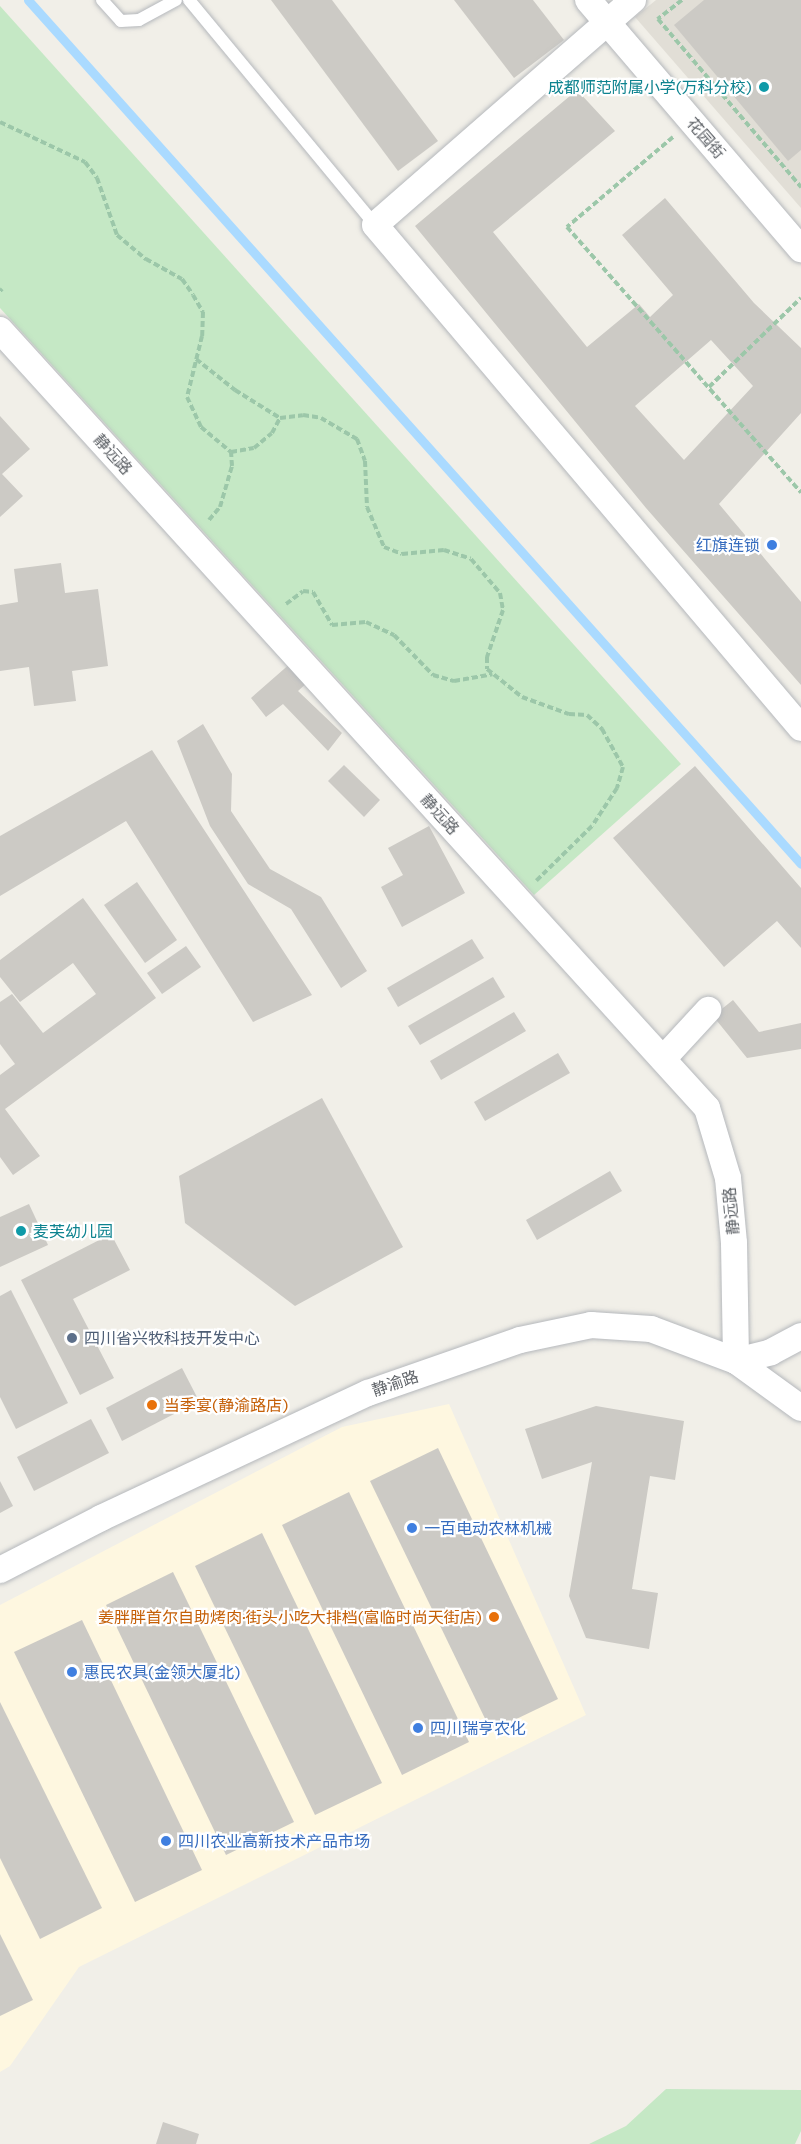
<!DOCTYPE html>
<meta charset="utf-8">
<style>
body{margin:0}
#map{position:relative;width:801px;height:2144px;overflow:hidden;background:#f1efe8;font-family:Commissioner,"Noto Sans SC",sans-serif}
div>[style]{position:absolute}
.commercial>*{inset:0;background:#fef7e0}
.education>*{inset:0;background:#e1ded6}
.green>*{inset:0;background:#c5e8c5}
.stream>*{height:9px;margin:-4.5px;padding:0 4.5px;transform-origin:4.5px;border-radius:4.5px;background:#aadaff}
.building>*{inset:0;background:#cccac5}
.path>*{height:4px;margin-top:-2px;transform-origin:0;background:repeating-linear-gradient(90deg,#9cc7a9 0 6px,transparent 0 9px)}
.roads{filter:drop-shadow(0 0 2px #b5b8bc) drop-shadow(0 0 2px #b5b8bc)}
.lane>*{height:12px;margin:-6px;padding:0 6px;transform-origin:6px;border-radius:6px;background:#fff}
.street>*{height:26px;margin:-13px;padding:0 13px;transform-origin:13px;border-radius:13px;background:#fff}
.dots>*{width:16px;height:16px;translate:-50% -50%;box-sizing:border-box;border:3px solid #fff;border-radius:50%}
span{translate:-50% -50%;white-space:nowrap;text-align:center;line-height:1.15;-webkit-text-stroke:4.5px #fff;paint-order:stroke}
.culture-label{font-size:16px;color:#0d838f}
.right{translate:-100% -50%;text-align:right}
.left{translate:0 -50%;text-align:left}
.street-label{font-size:16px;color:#5f6368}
.shop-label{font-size:16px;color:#366cbe}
.service-label{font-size:16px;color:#4e5e75}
.food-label{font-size:16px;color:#c56008}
</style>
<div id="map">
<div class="commercial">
<i style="clip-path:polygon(449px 1404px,586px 1715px,79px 1967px,10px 2066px,0 2072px,0 1605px,342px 1427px)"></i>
</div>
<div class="education">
<i style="clip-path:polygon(656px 0,801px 0,801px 208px,635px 17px)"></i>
</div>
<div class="green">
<i style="clip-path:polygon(0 6px,681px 764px,534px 895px,0 308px)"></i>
<i style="clip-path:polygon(666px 2089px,801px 2090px,801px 2131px,795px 2144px,589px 2144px,626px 2126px)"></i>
</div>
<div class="stream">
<i style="left:28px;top:0;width:1159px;rotate:48.18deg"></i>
</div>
<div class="building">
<i style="clip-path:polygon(271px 0,332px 0,438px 141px,398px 171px)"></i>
<i style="clip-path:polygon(454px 0,533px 0,564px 40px,514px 78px)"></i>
<i style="clip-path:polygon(704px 0,801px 0,801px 150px,788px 161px,674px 25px)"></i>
<i style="clip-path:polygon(evenodd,577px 90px,615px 131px,493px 232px,587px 347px,639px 304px,650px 317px,673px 295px,622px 235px,665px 198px,754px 303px,801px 348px,801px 413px,719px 504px,801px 602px,801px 685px,646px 508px,415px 226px,577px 90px,711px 340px,753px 386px,684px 460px,635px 406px,711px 340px)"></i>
<i style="clip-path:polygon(0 416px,30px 449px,2px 474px,23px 496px,0 517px)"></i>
<i style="clip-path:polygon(61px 563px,65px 593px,98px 589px,108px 666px,72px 671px,76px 701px,34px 706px,29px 667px,0 671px,0 605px,18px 602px,14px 569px)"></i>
<i style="clip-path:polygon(292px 662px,309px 681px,298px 691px,342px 733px,328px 751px,283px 704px,266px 717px,251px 698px)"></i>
<i style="clip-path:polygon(203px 724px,232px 774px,231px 811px,270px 869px,321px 897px,367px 971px,341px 988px,291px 909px,248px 884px,210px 826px,177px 741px)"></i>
<i style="clip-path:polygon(152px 750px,312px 995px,253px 1022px,126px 821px,0 896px,0 836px)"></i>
<i style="clip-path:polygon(344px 765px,380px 800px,364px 817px,328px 781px)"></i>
<i style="clip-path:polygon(695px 766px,801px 888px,801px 948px,777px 921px,724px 967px,613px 838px)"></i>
<i style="clip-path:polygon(429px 826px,465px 893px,402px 927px,381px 887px,403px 875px,388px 848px)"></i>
<i style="clip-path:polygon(137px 882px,177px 940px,145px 963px,104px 905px)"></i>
<i style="clip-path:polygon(83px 898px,156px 998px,5px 1109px,40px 1156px,13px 1175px,0 1157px,0 1075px,15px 1064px,0 1044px,0 1002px,12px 994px,43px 1033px,96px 994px,73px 963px,20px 1002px,0 977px,0 960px)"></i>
<i style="clip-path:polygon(472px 939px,484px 958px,398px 1007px,387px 988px)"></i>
<i style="clip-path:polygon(186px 946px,201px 967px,162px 994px,147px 973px)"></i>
<i style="clip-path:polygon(493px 977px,505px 997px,420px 1045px,408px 1026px)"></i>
<i style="clip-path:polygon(733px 1000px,759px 1032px,801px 1023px,801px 1049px,747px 1058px,713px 1016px)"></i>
<i style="clip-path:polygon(514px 1012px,526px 1031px,441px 1080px,430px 1061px)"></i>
<i style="clip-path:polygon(558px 1053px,570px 1073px,485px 1121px,474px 1102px)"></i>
<i style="clip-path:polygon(322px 1098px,403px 1247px,295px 1306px,185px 1223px,179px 1176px)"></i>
<i style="clip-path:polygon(610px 1171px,622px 1191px,537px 1240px,526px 1220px)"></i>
<i style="clip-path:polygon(29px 1204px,48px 1245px,0 1267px,0 1217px)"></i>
<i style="clip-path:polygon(111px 1234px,130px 1270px,73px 1299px,114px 1378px,80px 1395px,21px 1280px)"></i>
<i style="clip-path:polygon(11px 1290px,68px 1403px,16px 1429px,0 1397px,0 1296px)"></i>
<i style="clip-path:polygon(182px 1368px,199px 1401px,122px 1441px,106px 1408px)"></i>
<i style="clip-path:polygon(596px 1406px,684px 1421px,675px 1480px,650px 1476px,632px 1589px,658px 1593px,649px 1649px,586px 1638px,569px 1596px,592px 1462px,542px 1479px,525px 1429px)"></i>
<i style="clip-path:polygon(91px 1419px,109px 1453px,34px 1491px,17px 1457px)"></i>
<i style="clip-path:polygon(438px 1448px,558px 1699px,491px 1731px,370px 1481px)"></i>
<i style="clip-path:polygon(0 1481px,13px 1506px,0 1513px)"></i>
<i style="clip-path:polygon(349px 1492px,469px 1742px,402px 1775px,282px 1525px)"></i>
<i style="clip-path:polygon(262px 1533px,382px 1783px,315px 1815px,195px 1566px)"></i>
<i style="clip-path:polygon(173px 1572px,294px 1822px,226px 1855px,106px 1605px)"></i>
<i style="clip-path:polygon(82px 1620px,202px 1870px,135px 1902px,14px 1652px)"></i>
<i style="clip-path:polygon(0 1702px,102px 1908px,40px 1939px,0 1858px)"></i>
<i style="clip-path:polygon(0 1934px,33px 2000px,0 2016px)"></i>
<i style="clip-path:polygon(163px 2122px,199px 2134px,196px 2144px,156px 2144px)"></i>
</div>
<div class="path">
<i style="left:682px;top:0;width:31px;rotate:142deg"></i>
<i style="left:658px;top:19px;width:221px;rotate:49.6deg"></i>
<i style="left:0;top:122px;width:94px;rotate:25.2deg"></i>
<i style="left:85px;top:162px;width:20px;rotate:53deg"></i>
<i style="left:97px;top:178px;width:60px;rotate:70.7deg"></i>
<i style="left:117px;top:235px;width:38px;rotate:40deg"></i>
<i style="left:146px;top:259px;width:41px;rotate:29.1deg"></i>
<i style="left:182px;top:279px;width:19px;rotate:55deg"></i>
<i style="left:193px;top:295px;width:20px;rotate:60deg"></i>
<i style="left:203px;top:312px;width:24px;rotate:92deg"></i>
<i style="left:202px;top:336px;width:63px;rotate:103.8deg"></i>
<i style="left:187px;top:397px;width:33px;rotate:65deg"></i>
<i style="left:201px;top:427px;width:39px;rotate:40deg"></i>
<i style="left:231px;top:452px;width:23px;rotate:-10deg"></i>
<i style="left:254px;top:448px;width:23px;rotate:-40deg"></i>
<i style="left:272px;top:433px;width:17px;rotate:-62deg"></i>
<i style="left:280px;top:418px;width:23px;rotate:-7deg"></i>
<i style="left:303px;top:415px;width:18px;rotate:9deg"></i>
<i style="left:321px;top:418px;width:42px;rotate:30.3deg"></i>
<i style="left:357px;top:439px;width:23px;rotate:70deg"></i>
<i style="left:365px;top:461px;width:46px;rotate:87.5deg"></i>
<i style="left:367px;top:507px;width:43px;rotate:67deg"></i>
<i style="left:384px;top:547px;width:19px;rotate:21deg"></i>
<i style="left:402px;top:554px;width:42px;rotate:-5.4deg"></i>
<i style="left:444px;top:550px;width:28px;rotate:18deg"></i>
<i style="left:471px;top:559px;width:45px;rotate:49.5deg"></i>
<i style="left:500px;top:593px;width:17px;rotate:80deg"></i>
<i style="left:503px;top:610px;width:50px;rotate:108.8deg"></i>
<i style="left:487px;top:657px;width:12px;rotate:90deg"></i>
<i style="left:487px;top:669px;width:45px;rotate:38.7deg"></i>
<i style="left:522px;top:697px;width:50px;rotate:19.9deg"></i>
<i style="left:569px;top:714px;width:18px;rotate:3deg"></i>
<i style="left:587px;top:715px;width:21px;rotate:43deg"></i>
<i style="left:602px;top:729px;width:43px;rotate:61.1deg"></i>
<i style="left:623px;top:767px;width:22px;rotate:106deg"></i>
<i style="left:617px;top:788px;width:45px;rotate:123.3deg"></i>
<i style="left:592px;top:826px;width:78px;rotate:135.5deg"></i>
<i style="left:673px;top:137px;width:139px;rotate:139.7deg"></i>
<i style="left:567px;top:227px;width:354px;rotate:48.6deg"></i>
<i style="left:0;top:291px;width:3px;rotate:-45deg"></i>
<i style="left:196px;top:359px;width:50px;rotate:38.5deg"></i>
<i style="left:235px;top:390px;width:53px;rotate:31.9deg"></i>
<i style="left:709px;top:387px;width:128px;rotate:-44.1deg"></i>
<i style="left:209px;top:520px;width:17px;rotate:-50deg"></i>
<i style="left:220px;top:507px;width:43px;rotate:-73.7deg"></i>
<i style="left:232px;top:466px;width:14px;rotate:-94deg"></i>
<i style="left:286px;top:604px;width:21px;rotate:-37deg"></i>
<i style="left:303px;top:591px;width:10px;rotate:6deg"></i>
<i style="left:313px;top:592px;width:38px;rotate:60deg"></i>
<i style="left:332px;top:625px;width:34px;rotate:-5deg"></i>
<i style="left:366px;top:622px;width:31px;rotate:25deg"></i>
<i style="left:394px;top:635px;width:56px;rotate:45.7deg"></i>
<i style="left:433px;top:675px;width:22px;rotate:16deg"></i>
<i style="left:454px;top:681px;width:39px;rotate:-10deg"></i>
</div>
<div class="roads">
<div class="lane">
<i style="left:102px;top:0;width:28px;rotate:48deg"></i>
<i style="left:121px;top:21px;width:18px;rotate:-3deg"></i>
<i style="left:139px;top:20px;width:42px;rotate:-28.4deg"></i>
<i style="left:189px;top:0;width:292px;rotate:50.4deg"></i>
</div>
<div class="street">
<i style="left:588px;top:0;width:328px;rotate:49.5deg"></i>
<i style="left:633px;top:0;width:342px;rotate:138.9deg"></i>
<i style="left:375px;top:225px;width:659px;rotate:49.74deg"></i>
<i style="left:0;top:330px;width:1051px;rotate:47.74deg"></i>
<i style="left:707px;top:1108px;width:73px;rotate:73.3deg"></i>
<i style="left:728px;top:1178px;width:65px;rotate:84.7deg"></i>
<i style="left:734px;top:1243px;width:118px;rotate:89deg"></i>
<i style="left:736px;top:1361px;width:36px;rotate:-14deg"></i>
<i style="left:771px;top:1352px;width:34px;rotate:-28deg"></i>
<i style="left:663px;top:1059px;width:67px;rotate:-47.4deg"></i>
<i style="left:0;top:1570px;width:114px;rotate:-27.2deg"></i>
<i style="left:101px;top:1518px;width:295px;rotate:-25.1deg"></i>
<i style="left:368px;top:1393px;width:161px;rotate:-19.2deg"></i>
<i style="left:520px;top:1340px;width:73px;rotate:-11.9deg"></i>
<i style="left:591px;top:1325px;width:60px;rotate:3.8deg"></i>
<i style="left:651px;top:1329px;width:91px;rotate:20.6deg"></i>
<i style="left:736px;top:1361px;width:80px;rotate:35.9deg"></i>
</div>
</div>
<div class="dots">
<i style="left:764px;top:87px;background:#0f9aa8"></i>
<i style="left:772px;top:545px;background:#3f7fe0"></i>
<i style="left:21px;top:1231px;background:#0f9aa8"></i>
<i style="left:72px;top:1338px;background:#5c6f8a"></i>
<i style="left:152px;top:1405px;background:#e8710a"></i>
<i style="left:412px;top:1528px;background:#3f7fe0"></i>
<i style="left:494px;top:1617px;background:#e8710a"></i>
<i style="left:72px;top:1672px;background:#3f7fe0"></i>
<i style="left:418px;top:1728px;background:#3f7fe0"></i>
<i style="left:166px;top:1841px;background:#3f7fe0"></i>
</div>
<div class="culture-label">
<span class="right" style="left:752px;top:87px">成都师范附属小学(万科分校)</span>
<span class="left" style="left:33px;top:1231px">麦芙幼儿园</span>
</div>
<div class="street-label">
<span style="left:706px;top:138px;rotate:49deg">花园街</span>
<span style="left:113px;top:454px;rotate:48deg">静远路</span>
<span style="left:440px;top:814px;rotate:48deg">静远路</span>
<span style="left:731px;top:1211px;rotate:-95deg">静远路</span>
<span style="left:395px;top:1383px;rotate:-19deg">静渝路</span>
</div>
<div class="shop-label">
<span class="right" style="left:760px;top:545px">红旗连锁</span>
<span class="left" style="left:424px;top:1528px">一百电动农林机械</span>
<span class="left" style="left:84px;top:1672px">惠民农具(金领大厦北)</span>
<span class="left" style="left:430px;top:1728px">四川瑞亨农化</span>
<span class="left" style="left:178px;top:1841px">四川农业高新技术产品市场</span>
</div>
<div class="service-label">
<span class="left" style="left:84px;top:1338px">四川省兴牧科技开发中心</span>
</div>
<div class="food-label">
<span class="left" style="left:164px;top:1405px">当季宴(静渝路店)</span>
<span class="right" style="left:482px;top:1617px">姜胖胖首尔自助烤肉·街头小吃大排档(富临时尚天街店)</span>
</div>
</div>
